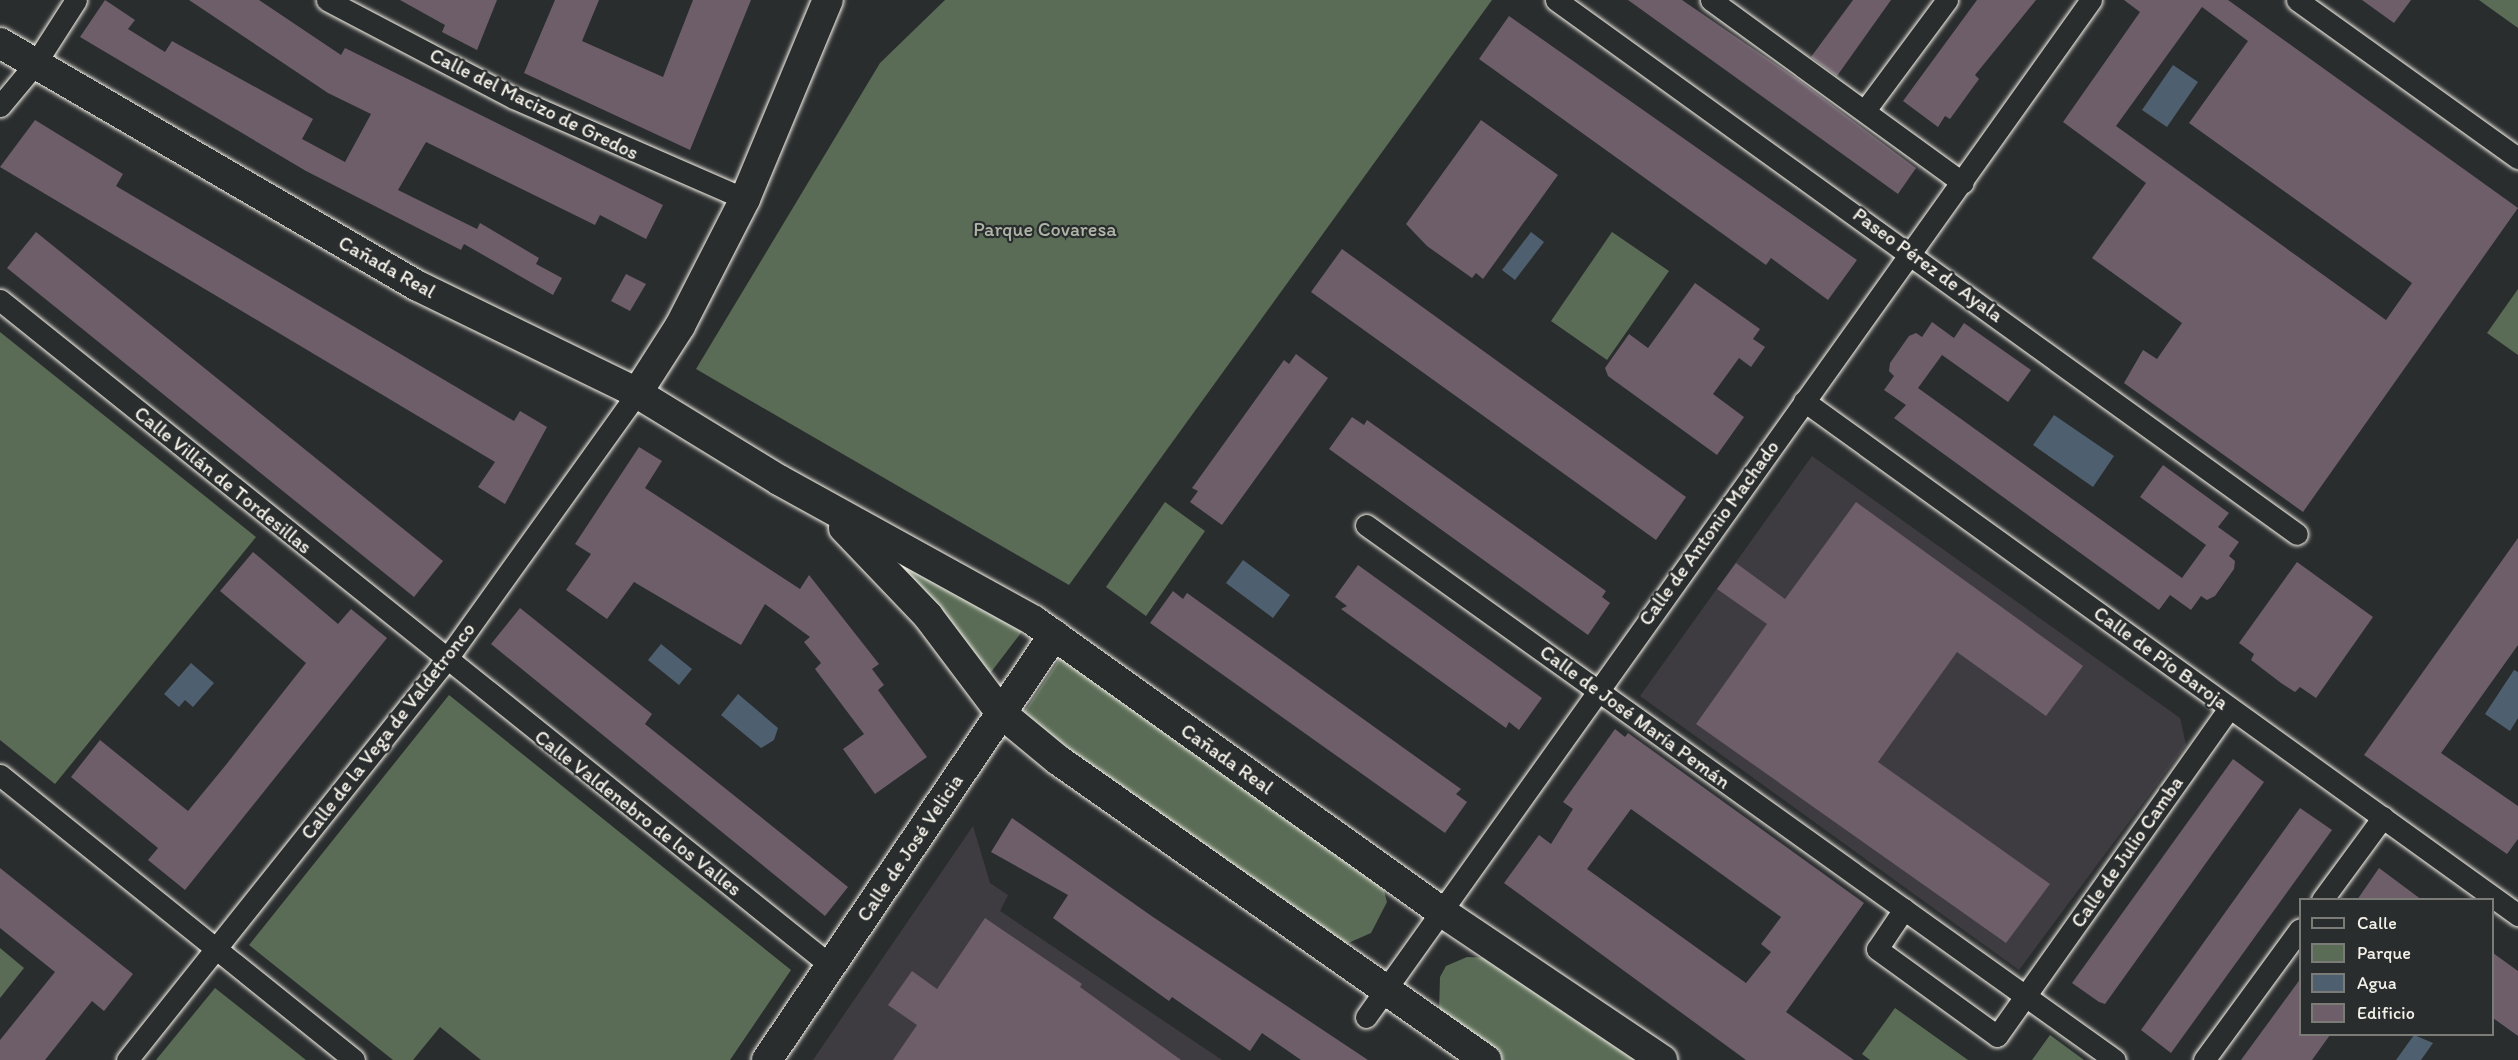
<!DOCTYPE html>
<meta charset="utf-8">
<style>
body{margin:0}
#map{position:relative;width:2518px;height:1060px;overflow:hidden;background:#2a2d2e;font-family:Itim,sans-serif}
div>[style]{position:absolute}
.built>*{inset:0;background:#3e3c40}
.green>*{inset:0;background:#5a6c56}
.water>*{inset:0;background:#4e6070}
.building>*{inset:0;background:#6d5e6a}
.roads{filter:drop-shadow(0 0 2px #f4f1e8) drop-shadow(0 0 2px #f4f1e8)}
.street>*{height:21px;margin:-10.5px;padding:0 10.5px;transform-origin:10.5px;border-radius:10.5px;background:#2a2d2e}
.secondary>*{height:30px;margin:-15px;padding:0 15px;transform-origin:15px;border-radius:15px;background:#2a2d2e}
span{translate:-50% -50%;white-space:nowrap;text-align:center;line-height:1.15;-webkit-text-stroke:4.5px #2a2d2e;paint-order:stroke}
.street-label{font-size:20px;color:#f4f1e8}
.park-label{font-size:20px;color:#afb5a6}
.legend{position:absolute;left:2299px;top:898px;width:195px;height:138px;box-sizing:border-box;background:#2a2d2e;border:2px solid #7b7b78;margin:0;padding:8px 10px;list-style:none;font-size:18px;color:#f4f1e8}
.legend li{display:flex;align-items:center;gap:12px;height:30px}
.legend b{width:30px;border:2px solid #7b7b78}
</style>
<div id="map">
<div class="built">
<i style="clip-path:polygon(1812px 456px,2180px 718px,2186px 745px,2019px 970px,1640px 696px)"></i>
<i style="clip-path:polygon(973px 826px,990px 883px,1008px 895px,1000px 911px,1222px 1060px,813px 1060px)"></i>
</div>
<div class="green">
<i style="clip-path:polygon(945px 0,1492px 0,1069px 585px,696px 369px,880px 63px)"></i>
<i style="clip-path:polygon(2479px 0,2518px 0,2518px 28px,2490px 8px)"></i>
<i style="clip-path:polygon(1612px 232px,1669px 271px,1607px 360px,1551px 321px)"></i>
<i style="clip-path:polygon(2518px 289px,2518px 355px,2487px 333px)"></i>
<i style="clip-path:polygon(0 332px,256px 537px,55px 784px,0 740px)"></i>
<i style="clip-path:polygon(1165px 502px,1205px 531px,1146px 616px,1106px 587px)"></i>
<i style="clip-path:polygon(854px 532px,1024px 629px,985px 680px)"></i>
<i style="clip-path:polygon(1062px 655px,1380px 876px,1387px 902px,1371px 933px,1346px 944px,1018px 721px)"></i>
<i style="clip-path:polygon(449px 695px,791px 970px,730px 1060px,481px 1060px,440px 1027px,413px 1060px,393px 1060px,249px 945px)"></i>
<i style="clip-path:polygon(0 948px,24px 968px,0 998px)"></i>
<i style="clip-path:polygon(1467px 957px,1491px 958px,1638px 1060px,1493px 1060px,1439px 1013px,1440px 977px,1446px 966px)"></i>
<i style="clip-path:polygon(215px 988px,306px 1060px,156px 1060px)"></i>
<i style="clip-path:polygon(1895px 1008px,1968px 1060px,1870px 1060px,1862px 1054px)"></i>
<i style="clip-path:polygon(2050px 1035px,2084px 1060px,2032px 1060px)"></i>
</div>
<div class="water">
<i style="clip-path:polygon(2173px 65px,2198px 82px,2167px 127px,2142px 110px)"></i>
<i style="clip-path:polygon(1531px 232px,1544px 242px,1515px 280px,1502px 270px)"></i>
<i style="clip-path:polygon(2054px 415px,2114px 456px,2093px 487px,2033px 445px)"></i>
<i style="clip-path:polygon(1243px 560px,1290px 595px,1273px 618px,1226px 583px)"></i>
<i style="clip-path:polygon(661px 644px,692px 669px,679px 685px,648px 660px)"></i>
<i style="clip-path:polygon(191px 663px,214px 683px,193px 707px,185px 700px,179px 707px,164px 694px)"></i>
<i style="clip-path:polygon(2514px 670px,2518px 672px,2518px 718px,2510px 731px,2485px 714px)"></i>
<i style="clip-path:polygon(738px 694px,778px 728px,774px 740px,761px 748px,721px 715px)"></i>
<i style="clip-path:polygon(2414px 1035px,2433px 1043px,2421px 1060px,2396px 1060px)"></i>
</div>
<div class="building">
<i style="clip-path:polygon(105px 0,135px 20px,128px 29px,165px 52px,172px 41px,313px 119px,302px 139px,345px 162px,371px 114px,328px 93px,189px 0,259px 0,341px 55px,345px 48px,663px 205px,646px 239px,600px 215px,595px 225px,426px 142px,398px 190px,477px 229px,480px 223px,539px 258px,536px 264px,562px 278px,553px 295px,464px 244px,461px 250px,306px 171px,80px 37px)"></i>
<i style="clip-path:polygon(400px 0,497px 0,477px 50px,442px 32px,445px 25px)"></i>
<i style="clip-path:polygon(555px 0,599px 0,582px 41px,663px 77px,693px 0,751px 0,690px 150px,524px 73px)"></i>
<i style="clip-path:polygon(1628px 0,1682px 0,1796px 78px,1916px 168px,1898px 194px)"></i>
<i style="clip-path:polygon(1853px 0,1891px 0,1837px 76px,1811px 57px)"></i>
<i style="clip-path:polygon(1977px 0,2036px 0,1975px 75px,1979px 79px,1950px 119px,1945px 116px,1938px 127px,1903px 101px)"></i>
<i style="clip-path:polygon(evenodd,2124px 0,2228px 0,2518px 208px,2303px 512px,2124px 383px,2143px 350px,2157px 359px,2182px 323px,2092px 258px,2146px 183px,2063px 122px,2140px 12px,2124px 0,2202px 7px,2248px 41px,2189px 123px,2412px 283px,2386px 320px,2116px 126px,2202px 7px)"></i>
<i style="clip-path:polygon(2362px 0,2411px 0,2394px 23px)"></i>
<i style="clip-path:polygon(1509px 16px,1857px 260px,1828px 300px,1771px 258px,1766px 265px,1479px 59px)"></i>
<i style="clip-path:polygon(35px 120px,123px 174px,116px 186px,514px 421px,520px 411px,547px 427px,505px 504px,478px 487px,495px 462px,0 167px)"></i>
<i style="clip-path:polygon(1481px 120px,1558px 175px,1483px 279px,1476px 273px,1472px 278px,1427px 246px,1406px 224px)"></i>
<i style="clip-path:polygon(36px 232px,443px 561px,414px 597px,7px 268px)"></i>
<i style="clip-path:polygon(1342px 249px,1686px 497px,1656px 540px,1311px 292px)"></i>
<i style="clip-path:polygon(626px 274px,646px 284px,630px 311px,611px 301px)"></i>
<i style="clip-path:polygon(1695px 283px,1760px 329px,1753px 339px,1765px 347px,1751px 367px,1739px 358px,1713px 394px,1744px 417px,1717px 455px,1608px 376px,1605px 368px,1629px 334px,1648px 348px)"></i>
<i style="clip-path:polygon(1932px 322px,1954px 338px,1964px 323px,2031px 370px,2008px 402px,1942px 355px,1918px 388px,2182px 578px,2206px 545px,2140px 497px,2163px 465px,2229px 513px,2218px 527px,2239px 542px,2229px 556px,2235px 561px,2234px 569px,2215px 596px,2207px 600px,2201px 596px,2191px 610px,2170px 595px,2159px 610px,1894px 418px,1906px 405px,1884px 390px,1894px 376px,1889px 371px,1890px 363px,1909px 336px,1916px 333px,1922px 337px)"></i>
<i style="clip-path:polygon(1296px 354px,1328px 378px,1222px 525px,1190px 502px,1198px 491px,1192px 488px,1284px 360px,1289px 364px)"></i>
<i style="clip-path:polygon(1352px 417px,1364px 425px,1367px 420px,1606px 591px,1602px 597px,1610px 603px,1588px 635px,1329px 449px)"></i>
<i style="clip-path:polygon(639px 447px,662px 461px,645px 488px,800px 589px,809px 575px,879px 664px,872px 669px,884px 685px,878px 690px,927px 757px,875px 794px,843px 749px,864px 734px,815px 669px,821px 663px,804px 642px,810px 637px,765px 604px,741px 645px,634px 582px,607px 619px,566px 590px,591px 554px,575px 544px)"></i>
<i style="clip-path:polygon(1856px 502px,2083px 666px,2046px 716px,1957px 652px,1878px 762px,2050px 884px,2006px 943px,1696px 724px,1767px 624px,1717px 589px,1736px 563px,1785px 599px)"></i>
<i style="clip-path:polygon(2518px 538px,2518px 645px,2441px 753px,2518px 806px,2518px 839px,2507px 854px,2364px 755px)"></i>
<i style="clip-path:polygon(253px 552px,338px 624px,351px 609px,387px 638px,185px 890px,148px 860px,158px 848px,71px 777px,100px 740px,188px 811px,225px 766px,306px 663px,220px 591px)"></i>
<i style="clip-path:polygon(2297px 562px,2373px 617px,2316px 698px,2300px 687px,2295px 692px,2281px 683px,2251px 660px,2254px 654px,2239px 643px)"></i>
<i style="clip-path:polygon(1358px 565px,1542px 698px,1519px 730px,1509px 722px,1506px 728px,1341px 609px,1347px 606px,1335px 597px)"></i>
<i style="clip-path:polygon(1173px 591px,1183px 599px,1187px 593px,1461px 789px,1456px 794px,1467px 802px,1445px 833px,1150px 623px)"></i>
<i style="clip-path:polygon(520px 608px,652px 714px,645px 724px,848px 887px,825px 916px,491px 644px)"></i>
<i style="clip-path:polygon(evenodd,1615px 729px,1625px 737px,1628px 733px,1864px 903px,1786px 1012px,1854px 1060px,1746px 1060px,1504px 883px,1539px 835px,1551px 844px,1573px 809px,1563px 802px,1615px 729px,1631px 809px,1781px 917px,1761px 944px,1771px 952px,1746px 983px,1587px 869px,1631px 809px)"></i>
<i style="clip-path:polygon(2233px 759px,2264px 782px,2105px 1004px,2099px 1002px,2072px 983px)"></i>
<i style="clip-path:polygon(2300px 808px,2332px 830px,2171px 1053px,2141px 1030px)"></i>
<i style="clip-path:polygon(1012px 818px,1153px 917px,1368px 1060px,1301px 1060px,1262px 1033px,1250px 1051px,1172px 997px,1169px 1001px,1053px 918px,1068px 895px,991px 852px)"></i>
<i style="clip-path:polygon(0 868px,133px 974px,104px 1011px,92px 1001px,45px 1060px,0 1060px,0 1040px,55px 972px,0 928px)"></i>
<i style="clip-path:polygon(2379px 868px,2422px 900px,2357px 900px)"></i>
<i style="clip-path:polygon(985px 918px,1082px 984px,1080px 987px,1181px 1060px,893px 1060px,917px 1025px,888px 1005px,912px 971px,937px 989px)"></i>
<i style="clip-path:polygon(2493px 953px,2518px 971px,2518px 1036px,2493px 1018px)"></i>
<i style="clip-path:polygon(2301px 978px,2301px 1035px,2330px 1035px,2312px 1060px,2241px 1060px)"></i>
</div>
<div class="roads">
<div class="street">
<i style="left:327px;top:0;width:211px;rotate:27.7deg"></i>
<i style="left:514px;top:98px;width:252px;rotate:23.6deg"></i>
<i style="left:1556px;top:0;width:913px;rotate:35.78deg"></i>
<i style="left:1711px;top:0;width:311px;rotate:36deg"></i>
<i style="left:2297px;top:0;width:272px;rotate:35.6deg"></i>
<i style="left:0;top:106px;width:55px;rotate:-50.2deg"></i>
<i style="left:35px;top:64px;width:76px;rotate:-57.4deg"></i>
<i style="left:1866px;top:109px;width:136px;rotate:-53.4deg"></i>
<i style="left:0;top:300px;width:1064px;rotate:38.7deg"></i>
<i style="left:1804px;top:401px;width:880px;rotate:35.75deg"></i>
<i style="left:1366px;top:525px;width:920px;rotate:35.54deg"></i>
<i style="left:0;top:775px;width:454px;rotate:38.8deg"></i>
<i style="left:2322px;top:900px;width:103px;rotate:-53.7deg"></i>
<i style="left:1904px;top:909px;width:48px;rotate:124deg"></i>
<i style="left:1877px;top:949px;width:148px;rotate:35.9deg"></i>
<i style="left:1997px;top:1036px;width:402px;rotate:-54.7deg"></i>
<i style="left:1366px;top:1017px;width:1249px;rotate:-54.52deg"></i>
<i style="left:127px;top:1060px;width:512px;rotate:-51.43deg"></i>
<i style="left:446px;top:660px;width:328px;rotate:-54.4deg"></i>
<i style="left:2204px;top:1060px;width:162px;rotate:-53.8deg"></i>
</div>
<div class="secondary">
<i style="left:0;top:43px;width:484px;rotate:30.2deg"></i>
<i style="left:418px;top:286px;width:244px;rotate:26deg"></i>
<i style="left:637px;top:393px;width:167px;rotate:31.5deg"></i>
<i style="left:779px;top:480px;width:291px;rotate:28.9deg"></i>
<i style="left:1034px;top:621px;width:498px;rotate:35.5deg"></i>
<i style="left:1439px;top:910px;width:269px;rotate:33.9deg"></i>
<i style="left:637px;top:393px;width:80px;rotate:-57.3deg"></i>
<i style="left:680px;top:326px;width:143px;rotate:-62.9deg"></i>
<i style="left:745px;top:199px;width:216px;rotate:-67.4deg"></i>
<i style="left:844px;top:528px;width:122px;rotate:46.3deg"></i>
<i style="left:928px;top:616px;width:121px;rotate:53deg"></i>
<i style="left:1001px;top:713px;width:74px;rotate:39.5deg"></i>
<i style="left:1058px;top:760px;width:523px;rotate:35.03deg"></i>
<i style="left:767px;top:1060px;width:513px;rotate:-55.97deg"></i>
</div>
</div>
<div class="street-label">
<span style="left:534px;top:104px;rotate:26deg">Calle del Macizo de Gredos</span>
<span style="left:1928px;top:265px;rotate:36deg">Paseo Pérez de Ayala</span>
<span style="left:387px;top:267px;rotate:29deg">Cañada Real</span>
<span style="left:223px;top:480px;rotate:39deg">Calle Villán de Tordesillas</span>
<span style="left:1709px;top:533px;rotate:-54deg">Calle de Antonio Machado</span>
<span style="left:2161px;top:658px;rotate:36deg">Calle de Pío Baroja</span>
<span style="left:1635px;top:717px;rotate:36deg">Calle de José María Pemán</span>
<span style="left:388px;top:731px;rotate:-52deg">Calle de la Vega de Valdetronco</span>
<span style="left:1227px;top:759px;rotate:35deg">Cañada Real</span>
<span style="left:638px;top:813px;rotate:38deg">Calle Valdenebro de los Valles</span>
<span style="left:910px;top:848px;rotate:-56deg">Calle de José Velicia</span>
<span style="left:2127px;top:852px;rotate:-55deg">Calle de Julio Camba</span>
</div>
<div class="park-label">
<span style="left:1045px;top:229px">Parque Covaresa</span>
</div>
<ul class="legend">
<li><b style="height:8px;background:#2a2d2e"></b>Calle</li>
<li><b style="height:16px;background:#5a6c56"></b>Parque</li>
<li><b style="height:16px;background:#4e6070"></b>Agua</li>
<li><b style="height:16px;background:#6d5e6a"></b>Edificio</li>
</ul>
</div>
